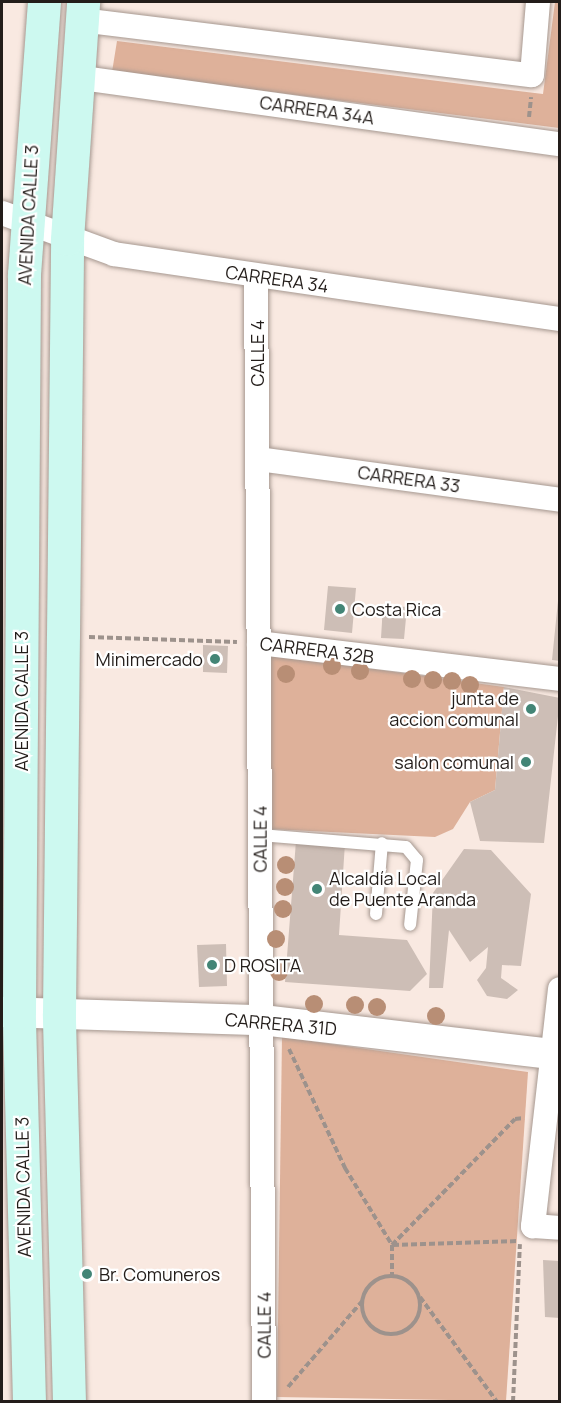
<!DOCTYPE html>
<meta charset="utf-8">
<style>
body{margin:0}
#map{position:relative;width:561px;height:1403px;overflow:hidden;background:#f9e9e1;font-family:Manrope,sans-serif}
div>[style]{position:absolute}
.green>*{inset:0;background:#deb19a}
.building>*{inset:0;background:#cdbeb6}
.path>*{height:4px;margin-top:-2px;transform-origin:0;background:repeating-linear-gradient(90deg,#9d928c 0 6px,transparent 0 9px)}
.path>.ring{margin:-2px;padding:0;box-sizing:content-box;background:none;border:4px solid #9d928c;border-radius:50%}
.roads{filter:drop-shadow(0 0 2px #a69890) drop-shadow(0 0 2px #a69890)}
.service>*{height:12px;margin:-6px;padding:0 6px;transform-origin:6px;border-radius:6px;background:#fff}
.minor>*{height:24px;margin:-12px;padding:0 12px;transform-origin:12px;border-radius:12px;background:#fff}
.tertiary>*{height:30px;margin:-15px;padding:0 15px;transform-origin:15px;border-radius:15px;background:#fff}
.secondary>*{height:33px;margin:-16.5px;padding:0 16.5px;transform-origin:16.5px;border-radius:16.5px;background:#cdf9f0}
.trees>*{width:18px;height:18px;margin:-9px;border-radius:50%;background:#b88e75}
.dots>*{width:16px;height:16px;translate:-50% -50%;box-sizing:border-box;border:3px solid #fff;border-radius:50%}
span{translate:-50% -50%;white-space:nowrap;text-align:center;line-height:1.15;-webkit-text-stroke:4.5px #fff;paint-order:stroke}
.street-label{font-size:18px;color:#231d1a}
.poi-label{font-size:18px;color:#231d1a}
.left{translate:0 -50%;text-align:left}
.right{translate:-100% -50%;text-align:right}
.frame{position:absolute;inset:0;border:3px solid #231d1a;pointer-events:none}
</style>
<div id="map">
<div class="green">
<i style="clip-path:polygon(555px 2px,559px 2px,559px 128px,112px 72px,117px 41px,543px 94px)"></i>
<i style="clip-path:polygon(264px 654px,504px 687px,495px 790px,470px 802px,453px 829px,435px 837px,268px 829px)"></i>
<i style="clip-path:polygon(282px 1037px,528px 1072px,506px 1401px,277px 1397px)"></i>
</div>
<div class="building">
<i style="clip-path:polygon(328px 586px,356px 588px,352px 633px,324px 630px)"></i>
<i style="clip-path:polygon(558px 601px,560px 601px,560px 661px,552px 660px)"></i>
<i style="clip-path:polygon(383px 605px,407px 607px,404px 639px,381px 638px)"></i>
<i style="clip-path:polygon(203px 645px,228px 646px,227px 673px,203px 672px)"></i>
<i style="clip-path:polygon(504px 687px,560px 698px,544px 843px,480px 841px,470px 802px,495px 790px)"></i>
<i style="clip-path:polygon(296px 841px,345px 843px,339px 935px,407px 940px,427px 974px,410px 991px,285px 982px)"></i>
<i style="clip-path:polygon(464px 849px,491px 850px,531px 894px,521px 966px,502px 965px,501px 978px,518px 990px,507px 999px,487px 996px,477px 980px,486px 968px,488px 947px,470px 962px,449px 930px,443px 988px,429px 988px,433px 893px)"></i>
<i style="clip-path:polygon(226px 944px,227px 986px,199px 987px,197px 945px)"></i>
<i style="clip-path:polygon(543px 1260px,560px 1261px,560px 1318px,545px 1317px)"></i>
</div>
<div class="path">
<i style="left:529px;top:117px;width:20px;rotate:-84deg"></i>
<i style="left:89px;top:637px;width:148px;rotate:1.9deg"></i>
<i style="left:289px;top:1049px;width:132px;rotate:64.8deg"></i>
<i style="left:345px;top:1168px;width:90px;rotate:58.6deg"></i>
<i style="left:392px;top:1245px;width:32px;rotate:90deg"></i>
<i style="left:392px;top:1245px;width:176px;rotate:-45.7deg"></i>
<i style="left:515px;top:1119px;width:9px;rotate:-6deg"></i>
<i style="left:393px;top:1245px;width:124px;rotate:-1.8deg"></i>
<i class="ring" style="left:362px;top:1276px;width:54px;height:54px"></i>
<i style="left:420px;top:1297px;width:130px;rotate:53.7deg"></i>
<i style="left:288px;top:1387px;width:115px;rotate:-49.2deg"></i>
<i style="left:513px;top:1402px;width:158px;rotate:-87.5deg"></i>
</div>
<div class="roads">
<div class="service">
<i style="left:260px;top:835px;width:146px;rotate:4.7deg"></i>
<i style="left:406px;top:847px;width:17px;rotate:50deg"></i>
<i style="left:417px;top:860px;width:65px;rotate:96.1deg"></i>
<i style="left:376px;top:914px;width:71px;rotate:-85.2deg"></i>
</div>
<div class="minor">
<i style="left:81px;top:20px;width:454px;rotate:7deg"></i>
<i style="left:532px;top:75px;width:73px;rotate:-85.3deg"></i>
<i style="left:75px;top:77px;width:490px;rotate:7.9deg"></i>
<i style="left:2px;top:213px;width:119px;rotate:20.1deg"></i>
<i style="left:114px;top:254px;width:451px;rotate:8.3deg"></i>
<i style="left:256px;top:277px;width:1125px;rotate:89.59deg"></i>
<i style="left:258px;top:459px;width:305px;rotate:7.7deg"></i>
<i style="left:259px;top:643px;width:303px;rotate:6.8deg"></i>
<i style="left:560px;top:989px;width:239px;rotate:96.5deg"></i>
<i style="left:533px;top:1226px;width:27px;rotate:4deg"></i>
</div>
<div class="tertiary">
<i style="left:2px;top:1012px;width:260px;rotate:1.8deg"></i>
<i style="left:262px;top:1020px;width:300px;rotate:6.7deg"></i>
</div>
<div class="secondary">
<i style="left:29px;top:1402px;width:390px;rotate:-91.5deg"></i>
<i style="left:19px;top:1012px;width:738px;rotate:-89.61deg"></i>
<i style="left:24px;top:274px;width:273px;rotate:-85.8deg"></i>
<i style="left:69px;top:1402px;width:388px;rotate:-91.5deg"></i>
<i style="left:59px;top:1014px;width:379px;rotate:-89.4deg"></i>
<i style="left:63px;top:635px;width:396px;rotate:-89.4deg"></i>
<i style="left:67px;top:239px;width:238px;rotate:-86.1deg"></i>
</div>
</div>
<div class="trees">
<i style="left:332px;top:666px"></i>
<i style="left:360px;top:671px"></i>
<i style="left:286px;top:674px"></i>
<i style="left:412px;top:679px"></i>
<i style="left:433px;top:680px"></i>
<i style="left:452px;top:681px"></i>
<i style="left:470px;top:685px"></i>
<i style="left:286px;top:865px"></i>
<i style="left:285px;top:887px"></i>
<i style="left:283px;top:909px"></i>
<i style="left:276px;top:939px"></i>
<i style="left:279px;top:972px"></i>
<i style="left:314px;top:1004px"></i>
<i style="left:355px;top:1005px"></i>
<i style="left:377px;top:1007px"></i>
<i style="left:436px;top:1016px"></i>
</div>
<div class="dots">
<i style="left:340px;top:609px;background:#438576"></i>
<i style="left:215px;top:659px;background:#438576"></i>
<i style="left:531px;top:709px;background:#438576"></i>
<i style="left:526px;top:762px;background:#438576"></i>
<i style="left:317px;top:889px;background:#438576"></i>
<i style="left:212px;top:965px;background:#438576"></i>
<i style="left:87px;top:1274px;background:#438576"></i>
</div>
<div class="street-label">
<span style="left:317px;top:110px;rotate:8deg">CARRERA 34A</span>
<span style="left:28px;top:215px;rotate:-87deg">AVENIDA CALLE 3</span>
<span style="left:277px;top:279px;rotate:8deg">CARRERA 34</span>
<span style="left:257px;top:353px;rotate:-90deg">CALLE 4</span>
<span style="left:409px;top:479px;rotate:8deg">CARRERA 33</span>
<span style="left:317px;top:650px;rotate:7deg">CARRERA 32B</span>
<span style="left:21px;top:701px;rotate:-90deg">AVENIDA CALLE 3</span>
<span style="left:260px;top:839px;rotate:-90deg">CALLE 4</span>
<span style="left:281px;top:1024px;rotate:5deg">CARRERA 31D</span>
<span style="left:23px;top:1187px;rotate:-91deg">AVENIDA CALLE 3</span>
<span style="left:264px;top:1325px;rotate:-90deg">CALLE 4</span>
</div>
<div class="poi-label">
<span class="left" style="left:352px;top:609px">Costa Rica</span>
<span class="right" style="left:203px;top:659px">Minimercado</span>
<span class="right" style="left:519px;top:709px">junta de<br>accion comunal</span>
<span class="right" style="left:514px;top:762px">salon comunal</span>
<span class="left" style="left:329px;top:889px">Alcaldía Local<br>de Puente Aranda</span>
<span class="left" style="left:224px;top:965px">D ROSITA</span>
<span class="left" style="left:99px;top:1274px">Br. Comuneros</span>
</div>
<div class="frame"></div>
</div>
